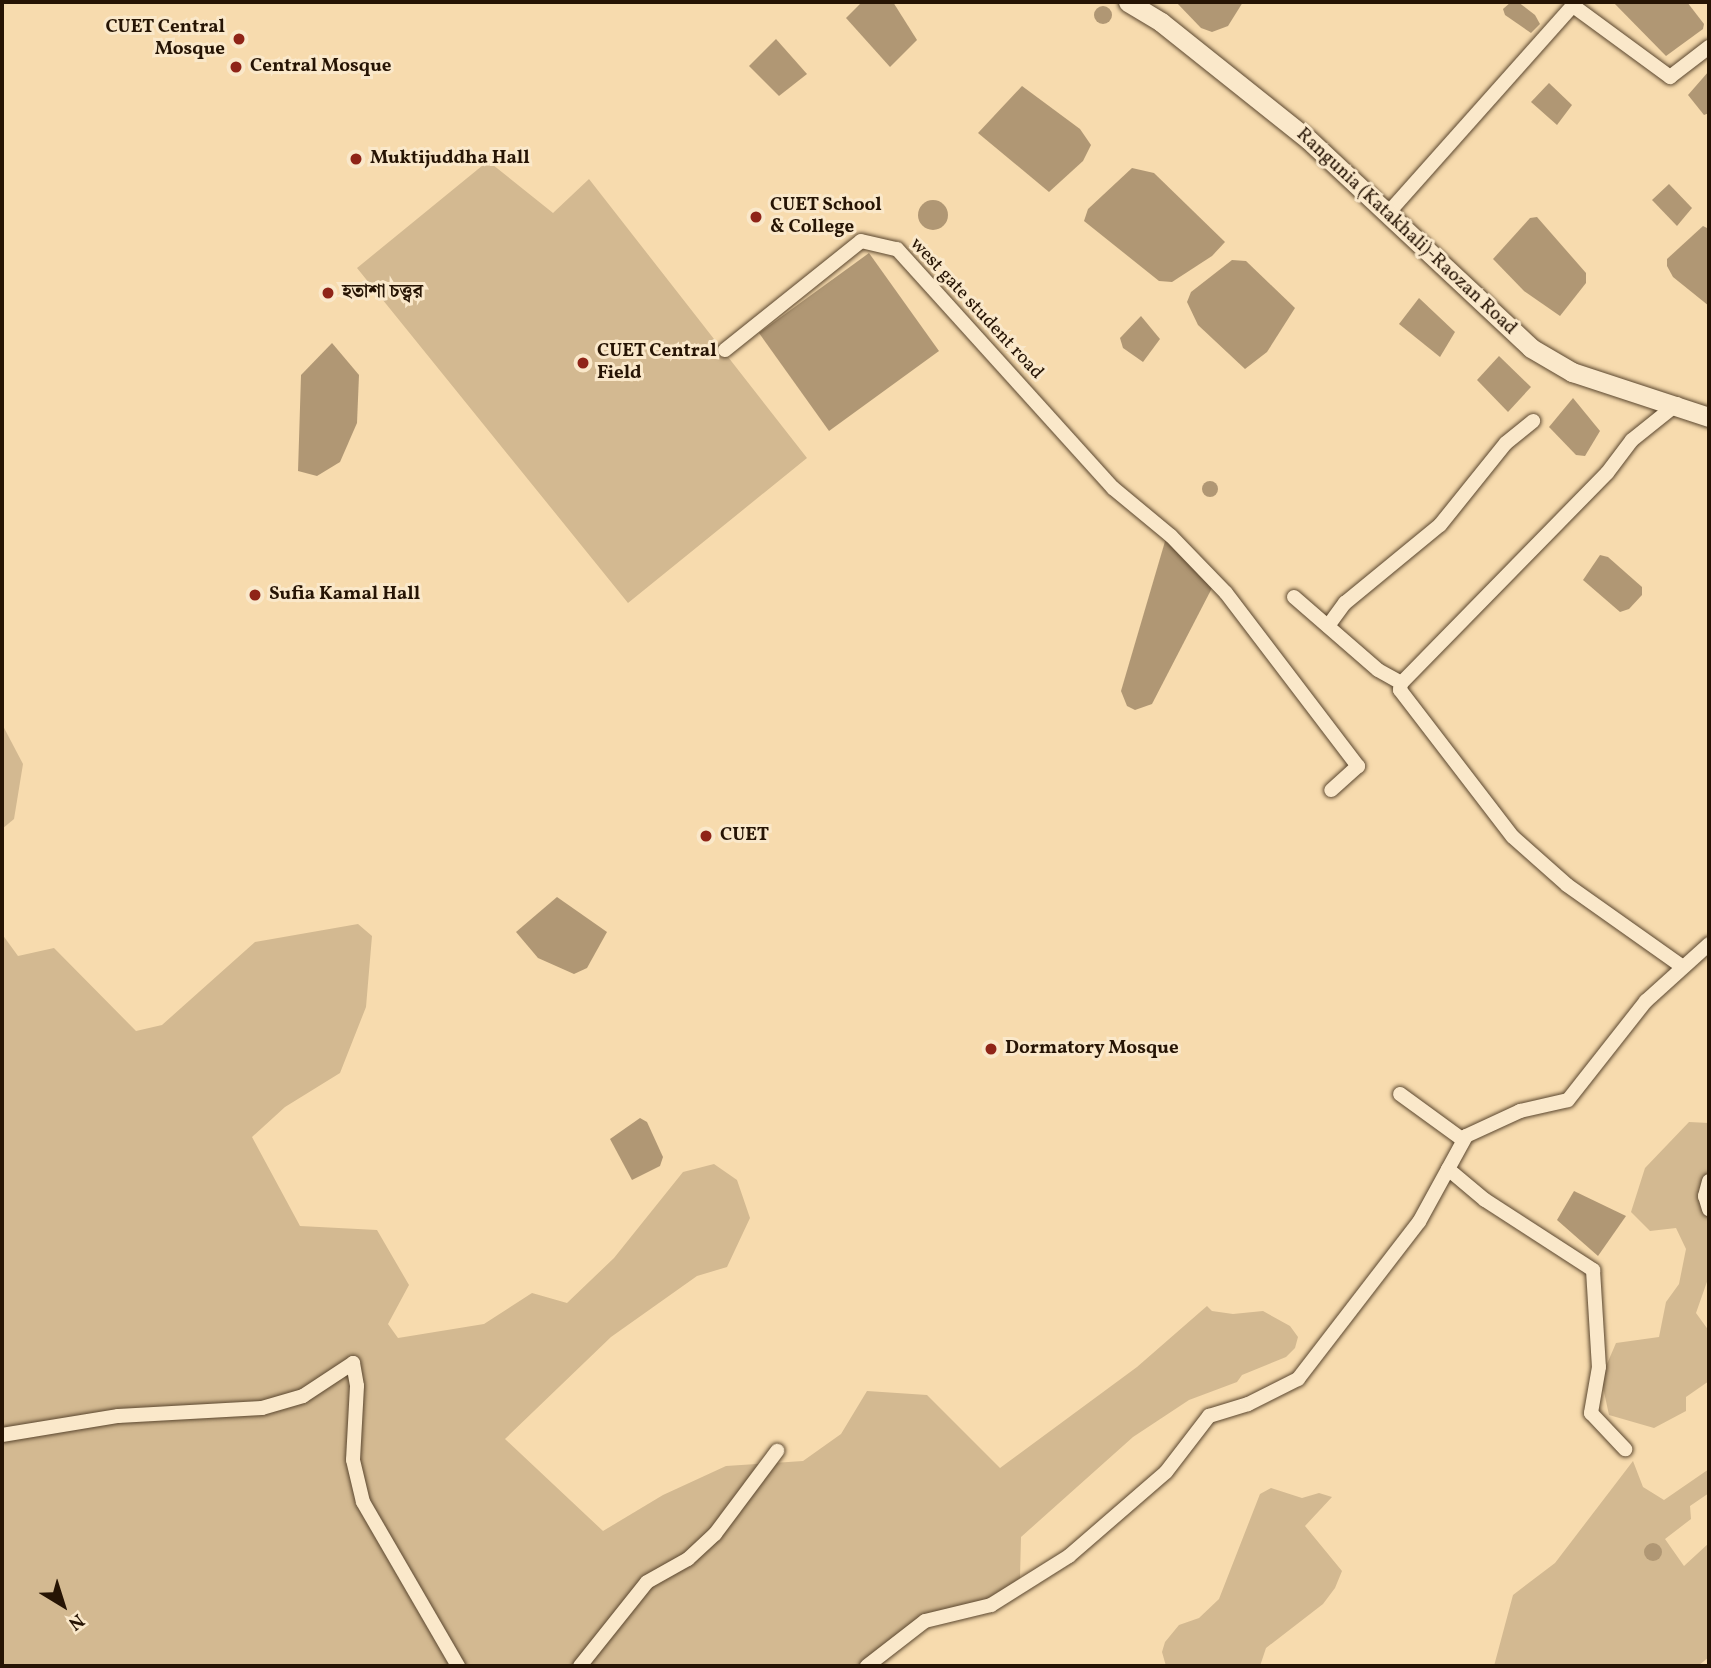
<!DOCTYPE html>
<meta charset="utf-8">
<style>
body{margin:0}
#map{position:relative;width:1711px;height:1668px;overflow:hidden;background:#f7dbae;font-family:Vollkorn,"Noto Serif Bengali",serif}
div>[style]{position:absolute}
.green>*{inset:0;background:#d3b991}
.water>*{inset:0;background:#b09774}
.round{border-radius:50%}
.roads{filter:drop-shadow(0 0 2px #5a462e) drop-shadow(0 0 2px #5a462e)}
.minor>*{height:14px;margin:-7px;padding:0 7px;transform-origin:7px;border-radius:7px;background:#fae8ca}
.secondary>*{height:19px;margin:-9.5px;padding:0 9.5px;transform-origin:9.5px;border-radius:9.5px;background:#fae8ca}
.dots>*{width:19px;height:19px;translate:-50% -50%;box-sizing:border-box;border:4px solid #fae8ca;border-radius:50%}
span{translate:-50% -50%;white-space:nowrap;text-align:center;line-height:1.15;-webkit-text-stroke:6px #fae8ca;paint-order:stroke}
.poi-label{font-size:19px;color:#261404;font-weight:700}
.right{translate:-100% -50%;text-align:right}
.left{translate:0 -50%;text-align:left}
.street-label{font-size:19px;color:#261404}
.frame{position:absolute;inset:0;border:4px solid #261404;pointer-events:none}
.north{position:absolute;left:28px;top:1570px;width:70px;height:70px;-webkit-text-stroke:5px #fae8ca;paint-order:stroke;rotate:142deg;font-size:19px;font-weight:700;line-height:28px;text-align:center;color:#261404}
.north::after{content:'';display:block;margin:auto;width:24px;height:32px;background:#261404;clip-path:polygon(50% 0,100% 100%,50% 72%,0 100%)}
</style>
<div id="map">
<div class="green">
<i style="clip-path:polygon(488px 161px,553px 213px,589px 179px,807px 458px,628px 603px,357px 268px)"></i>
<i style="clip-path:polygon(2px 724px,23px 764px,14px 819px,2px 829px)"></i>
<i style="clip-path:polygon(358px 924px,372px 936px,366px 1007px,340px 1073px,285px 1107px,252px 1137px,300px 1226px,377px 1230px,409px 1285px,388px 1324px,398px 1338px,484px 1324px,532px 1293px,567px 1303px,614px 1258px,683px 1172px,714px 1164px,737px 1180px,750px 1218px,727px 1267px,697px 1276px,611px 1337px,505px 1439px,603px 1531px,663px 1495px,726px 1466px,803px 1461px,841px 1434px,867px 1391px,927px 1395px,1000px 1468px,1137px 1367px,1207px 1306px,1212px 1311px,1233px 1314px,1263px 1311px,1290px 1326px,1298px 1337px,1295px 1348px,1286px 1357px,1242px 1375px,1237px 1382px,1189px 1400px,1133px 1437px,1021px 1537px,1020px 1578px,991px 1599px,919px 1618px,859px 1666px,2px 1666px,2px 934px,18px 956px,54px 948px,136px 1031px,162px 1025px,255px 942px)"></i>
<i style="clip-path:polygon(1689px 1122px,1709px 1123px,1709px 1276px,1696px 1313px,1709px 1331px,1709px 1381px,1686px 1397px,1686px 1411px,1654px 1428px,1609px 1415px,1601px 1378px,1616px 1343px,1659px 1337px,1666px 1302px,1679px 1284px,1686px 1249px,1676px 1228px,1650px 1231px,1631px 1212px,1645px 1168px)"></i>
<i style="clip-path:polygon(1633px 1461px,1643px 1487px,1664px 1500px,1709px 1469px,1709px 1493px,1690px 1506px,1691px 1519px,1665px 1539px,1684px 1566px,1709px 1543px,1709px 1657px,1698px 1666px,1494px 1666px,1513px 1595px,1555px 1563px)"></i>
<i style="clip-path:polygon(1271px 1488px,1302px 1498px,1319px 1493px,1332px 1497px,1305px 1526px,1342px 1571px,1335px 1588px,1323px 1604px,1266px 1648px,1260px 1666px,1166px 1666px,1162px 1652px,1165px 1642px,1179px 1625px,1199px 1618px,1219px 1599px,1260px 1494px)"></i>
</div>
<div class="water">
<i style="clip-path:polygon(862px 2px,893px 2px,917px 40px,890px 67px,846px 18px)"></i>
<i style="clip-path:polygon(1176px 2px,1243px 2px,1228px 26px,1212px 32px,1201px 28px)"></i>
<i style="clip-path:polygon(1511px 2px,1518px 2px,1535px 15px,1540px 24px,1531px 33px,1505px 15px,1503px 9px)"></i>
<i style="clip-path:polygon(1613px 2px,1687px 2px,1704px 24px,1703px 29px,1666px 56px)"></i>
<i class="round" style="left:1094px;top:6px;width:18px;height:18px"></i>
<i style="clip-path:polygon(776px 39px,807px 74px,779px 96px,749px 66px)"></i>
<i style="clip-path:polygon(1709px 71px,1709px 113px,1704px 115px,1688px 95px)"></i>
<i style="clip-path:polygon(1549px 83px,1572px 105px,1557px 125px,1531px 102px)"></i>
<i style="clip-path:polygon(1022px 86px,1080px 129px,1091px 145px,1083px 161px,1049px 192px,978px 133px)"></i>
<i style="clip-path:polygon(1132px 168px,1154px 173px,1225px 242px,1212px 256px,1172px 282px,1159px 281px,1084px 221px,1088px 209px)"></i>
<i style="clip-path:polygon(1669px 184px,1692px 208px,1677px 226px,1652px 200px)"></i>
<i class="round" style="left:918px;top:200px;width:30px;height:30px"></i>
<i style="clip-path:polygon(1537px 217px,1586px 273px,1586px 283px,1560px 316px,1524px 291px,1493px 259px,1530px 218px)"></i>
<i style="clip-path:polygon(1703px 226px,1709px 229px,1709px 306px,1673px 277px,1667px 266px,1667px 259px)"></i>
<i style="clip-path:polygon(869px 253px,939px 351px,829px 431px,759px 333px)"></i>
<i style="clip-path:polygon(1232px 260px,1246px 261px,1295px 308px,1267px 352px,1245px 369px,1198px 325px,1187px 302px,1191px 292px)"></i>
<i style="clip-path:polygon(1419px 298px,1455px 332px,1440px 357px,1399px 324px)"></i>
<i style="clip-path:polygon(1141px 316px,1160px 339px,1143px 362px,1123px 348px,1120px 338px)"></i>
<i style="clip-path:polygon(332px 343px,359px 375px,357px 423px,340px 462px,317px 476px,298px 471px,301px 375px)"></i>
<i style="clip-path:polygon(1499px 356px,1531px 387px,1508px 412px,1477px 380px)"></i>
<i style="clip-path:polygon(1573px 398px,1600px 431px,1585px 456px,1576px 455px,1549px 427px)"></i>
<i class="round" style="left:1202px;top:481px;width:16px;height:16px"></i>
<i style="clip-path:polygon(1166px 538px,1212px 588px,1152px 704px,1135px 710px,1127px 706px,1121px 691px)"></i>
<i style="clip-path:polygon(1600px 555px,1608px 557px,1642px 587px,1642px 595px,1629px 609px,1620px 612px,1583px 580px)"></i>
<i style="clip-path:polygon(557px 897px,607px 932px,587px 968px,574px 974px,538px 958px,516px 932px)"></i>
<i style="clip-path:polygon(640px 1118px,647px 1122px,663px 1157px,660px 1166px,632px 1180px,610px 1139px)"></i>
<i style="clip-path:polygon(1574px 1191px,1626px 1216px,1598px 1256px,1557px 1220px)"></i>
<i class="round" style="left:1644px;top:1543px;width:18px;height:18px"></i>
</div>
<div class="roads">
<div class="minor">
<i style="left:1572px;top:5px;width:122px;rotate:36.3deg"></i>
<i style="left:1670px;top:77px;width:49px;rotate:-37.6deg"></i>
<i style="left:1389px;top:212px;width:281px;rotate:-48.3deg"></i>
<i style="left:725px;top:350px;width:174px;rotate:-38.7deg"></i>
<i style="left:861px;top:241px;width:37px;rotate:13deg"></i>
<i style="left:897px;top:249px;width:322px;rotate:47.9deg"></i>
<i style="left:1113px;top:488px;width:75px;rotate:39.6deg"></i>
<i style="left:1171px;top:536px;width:79px;rotate:46deg"></i>
<i style="left:1226px;top:593px;width:218px;rotate:52.7deg"></i>
<i style="left:1358px;top:766px;width:36px;rotate:138deg"></i>
<i style="left:1677px;top:404px;width:58px;rotate:141.3deg"></i>
<i style="left:1632px;top:440px;width:41px;rotate:127.1deg"></i>
<i style="left:1607px;top:473px;width:294px;rotate:134.4deg"></i>
<i style="left:1401px;top:683px;width:7px;rotate:98deg"></i>
<i style="left:1400px;top:690px;width:185px;rotate:52.5deg"></i>
<i style="left:1513px;top:837px;width:72px;rotate:41.6deg"></i>
<i style="left:1567px;top:885px;width:142px;rotate:35.3deg"></i>
<i style="left:1294px;top:597px;width:111px;rotate:41deg"></i>
<i style="left:1378px;top:670px;width:26px;rotate:29deg"></i>
<i style="left:1328px;top:626px;width:29px;rotate:-54deg"></i>
<i style="left:1345px;top:603px;width:123px;rotate:-39.4deg"></i>
<i style="left:1440px;top:525px;width:105px;rotate:-51.2deg"></i>
<i style="left:1506px;top:443px;width:35px;rotate:-39deg"></i>
<i style="left:1400px;top:1094px;width:78px;rotate:36.1deg"></i>
<i style="left:1448px;top:1169px;width:48px;rotate:40deg"></i>
<i style="left:1485px;top:1200px;width:129px;rotate:32.9deg"></i>
<i style="left:1593px;top:1270px;width:97px;rotate:86.5deg"></i>
<i style="left:1599px;top:1367px;width:47px;rotate:99.9deg"></i>
<i style="left:1591px;top:1413px;width:50px;rotate:46.6deg"></i>
<i style="left:1709px;top:1181px;width:16px;rotate:105deg"></i>
<i style="left:1705px;top:1196px;width:14px;rotate:73deg"></i>
<i style="left:2px;top:1435px;width:118px;rotate:-9.3deg"></i>
<i style="left:118px;top:1416px;width:144px;rotate:-3.2deg"></i>
<i style="left:262px;top:1408px;width:43px;rotate:-16.3deg"></i>
<i style="left:303px;top:1396px;width:60px;rotate:-33.4deg"></i>
<i style="left:353px;top:1363px;width:23px;rotate:80deg"></i>
<i style="left:357px;top:1386px;width:74px;rotate:93.1deg"></i>
<i style="left:353px;top:1460px;width:43px;rotate:76.6deg"></i>
<i style="left:363px;top:1502px;width:190px;rotate:59.9deg"></i>
<i style="left:580px;top:1666px;width:107px;rotate:-51.4deg"></i>
<i style="left:647px;top:1582px;width:47px;rotate:-29.3deg"></i>
<i style="left:688px;top:1559px;width:37px;rotate:-43deg"></i>
<i style="left:715px;top:1534px;width:104px;rotate:-53.2deg"></i>
<i style="left:867px;top:1666px;width:73px;rotate:-37.8deg"></i>
<i style="left:925px;top:1621px;width:68px;rotate:-13.6deg"></i>
<i style="left:991px;top:1605px;width:92px;rotate:-32.1deg"></i>
<i style="left:1069px;top:1556px;width:128px;rotate:-40.9deg"></i>
<i style="left:1166px;top:1472px;width:71px;rotate:-52.5deg"></i>
<i style="left:1209px;top:1416px;width:41px;rotate:-17.1deg"></i>
<i style="left:1248px;top:1404px;width:56px;rotate:-26.6deg"></i>
<i style="left:1298px;top:1379px;width:198px;rotate:-52.4deg"></i>
<i style="left:1419px;top:1222px;width:98px;rotate:-61.3deg"></i>
<i style="left:1466px;top:1136px;width:60px;rotate:-24.8deg"></i>
<i style="left:1520px;top:1111px;width:49px;rotate:-12.9deg"></i>
<i style="left:1568px;top:1100px;width:126px;rotate:-51.8deg"></i>
<i style="left:1646px;top:1001px;width:85px;rotate:-42.1deg"></i>
</div>
<div class="secondary">
<i style="left:1128px;top:2px;width:39px;rotate:31deg"></i>
<i style="left:1161px;top:22px;width:189px;rotate:38.6deg"></i>
<i style="left:1309px;top:140px;width:304px;rotate:43.1deg"></i>
<i style="left:1531px;top:348px;width:48px;rotate:30.3deg"></i>
<i style="left:1572px;top:372px;width:144px;rotate:18.2deg"></i>
</div>
</div>
<div class="dots">
<i style="left:239px;top:39px;background:#8f2418"></i>
<i style="left:236px;top:67px;background:#8f2418"></i>
<i style="left:356px;top:159px;background:#8f2418"></i>
<i style="left:756px;top:217px;background:#8f2418"></i>
<i style="left:328px;top:293px;background:#8f2418"></i>
<i style="left:583px;top:363px;background:#8f2418"></i>
<i style="left:255px;top:595px;background:#8f2418"></i>
<i style="left:706px;top:836px;background:#8f2418"></i>
<i style="left:991px;top:1049px;background:#8f2418"></i>
</div>
<div class="poi-label">
<span class="right" style="left:225px;top:39px">CUET Central<br>Mosque</span>
<span class="left" style="left:250px;top:67px">Central Mosque</span>
<span class="left" style="left:370px;top:159px">Muktijuddha Hall</span>
<span class="left" style="left:770px;top:217px">CUET School<br>&amp; College</span>
<span class="left" style="left:342px;top:293px">হতাশা চত্ত্বর</span>
<span class="left" style="left:597px;top:363px">CUET Central<br>Field</span>
<span class="left" style="left:269px;top:595px">Sufia Kamal Hall</span>
<span class="left" style="left:720px;top:836px">CUET</span>
<span class="left" style="left:1005px;top:1049px">Dormatory Mosque</span>
</div>
<div class="street-label">
<span style="left:1406px;top:232px;rotate:43deg">Rangunia (Katakhali)-Raozan Road</span>
<span style="left:976px;top:309px;rotate:47deg">west gate student road</span>
</div>
<div class="frame"></div>
<div class="north">N</div>
</div>
